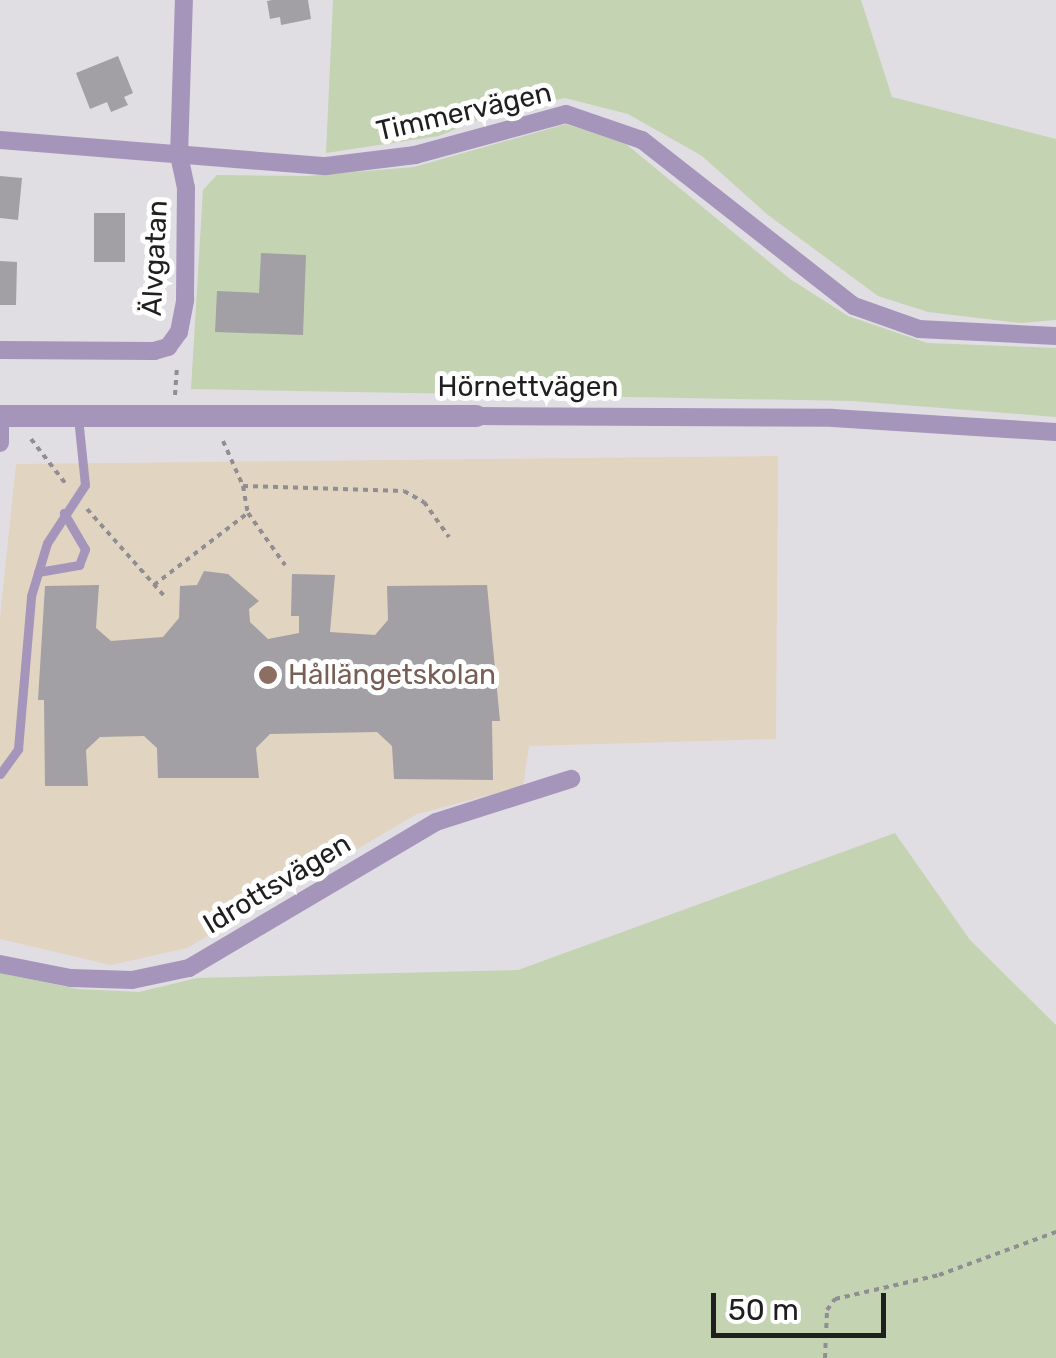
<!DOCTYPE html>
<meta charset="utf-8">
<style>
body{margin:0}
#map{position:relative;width:1056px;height:1358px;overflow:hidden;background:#e0dee3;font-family:Rubik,sans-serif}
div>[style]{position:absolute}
.education>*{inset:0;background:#e1d4c0}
.green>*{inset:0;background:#c4d3b2}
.building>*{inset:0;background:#a2a0a4}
.path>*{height:4px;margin-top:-2px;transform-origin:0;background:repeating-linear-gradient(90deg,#908e92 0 5px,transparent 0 10px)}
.service>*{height:9px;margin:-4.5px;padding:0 4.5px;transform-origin:4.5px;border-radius:4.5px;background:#a595bb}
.minor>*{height:18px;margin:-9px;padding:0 9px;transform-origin:9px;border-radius:9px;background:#a595bb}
.tertiary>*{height:22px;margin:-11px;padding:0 11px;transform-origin:11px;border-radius:11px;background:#a595bb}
.dots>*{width:28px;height:28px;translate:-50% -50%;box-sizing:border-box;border:5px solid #fff;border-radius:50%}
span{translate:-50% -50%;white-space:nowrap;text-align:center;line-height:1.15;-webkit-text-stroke:10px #fff;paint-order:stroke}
.street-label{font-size:28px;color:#1f1f20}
.education-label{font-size:28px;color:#785e54}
.left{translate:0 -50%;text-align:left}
.scale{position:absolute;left:711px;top:1293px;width:175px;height:45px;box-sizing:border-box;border:5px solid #1f1f20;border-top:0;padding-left:12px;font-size:30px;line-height:35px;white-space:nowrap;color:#1f1f20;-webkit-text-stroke:8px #fff;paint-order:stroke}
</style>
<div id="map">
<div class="education">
<i style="clip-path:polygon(778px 456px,776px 739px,529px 746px,523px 786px,417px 814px,187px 948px,111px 965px,0 939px,0 618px,16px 464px)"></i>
</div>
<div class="green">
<i style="clip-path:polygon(333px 0,861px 0,892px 97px,1056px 139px,1056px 320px,1021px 323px,928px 312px,878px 296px,768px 215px,702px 156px,628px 114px,565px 98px,494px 113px,439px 136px,326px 153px)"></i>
<i style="clip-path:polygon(566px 124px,626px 144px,790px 279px,848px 316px,927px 343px,1056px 348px,1056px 417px,853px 401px,191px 389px,203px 190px,217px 175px,307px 176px,414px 167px)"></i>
<i style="clip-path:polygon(895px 833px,970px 940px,1056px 1025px,1056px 1358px,0 1358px,0 973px,78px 989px,139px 992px,197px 978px,518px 970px)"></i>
</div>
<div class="building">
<i style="clip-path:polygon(272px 0,308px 0,311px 19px,281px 25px,280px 17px,270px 19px,267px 1px)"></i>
<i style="clip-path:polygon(118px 56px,133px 93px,124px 97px,128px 105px,111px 112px,107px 102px,90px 109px,76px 73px)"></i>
<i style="clip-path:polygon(0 176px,22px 178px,18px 220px,0 218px)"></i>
<i style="clip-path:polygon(94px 213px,125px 213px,125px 262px,94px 262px)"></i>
<i style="clip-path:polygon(261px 253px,306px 255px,303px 335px,215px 332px,217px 291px,259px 293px)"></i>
<i style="clip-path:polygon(0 261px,17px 262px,16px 305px,0 305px)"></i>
<i style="clip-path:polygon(204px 571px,228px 574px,259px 601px,249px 609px,250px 622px,268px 639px,299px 633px,299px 616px,291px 616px,292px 574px,335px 575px,330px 632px,375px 635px,388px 620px,387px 586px,487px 585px,500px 721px,492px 721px,493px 780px,394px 779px,392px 746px,377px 732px,270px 734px,256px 748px,259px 778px,158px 778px,157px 748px,144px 736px,100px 737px,86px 750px,88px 786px,45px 786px,44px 700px,38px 700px,45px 586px,99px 585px,96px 628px,111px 641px,163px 637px,179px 618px,180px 586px,197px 585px)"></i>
</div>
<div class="path">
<i style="left:175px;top:395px;width:30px;rotate:-86deg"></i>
<i style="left:31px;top:439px;width:56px;rotate:52.3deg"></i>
<i style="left:223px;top:441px;width:49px;rotate:66deg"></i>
<i style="left:243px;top:486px;width:161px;rotate:1.8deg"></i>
<i style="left:404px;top:491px;width:23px;rotate:29deg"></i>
<i style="left:424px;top:502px;width:43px;rotate:54.5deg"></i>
<i style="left:243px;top:486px;width:27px;rotate:80deg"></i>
<i style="left:248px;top:513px;width:64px;rotate:54.6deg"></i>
<i style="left:87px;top:509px;width:120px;rotate:48.4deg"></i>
<i style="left:154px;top:585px;width:118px;rotate:-37.5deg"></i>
<i style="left:825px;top:1358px;width:48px;rotate:-87.6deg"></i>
<i style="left:827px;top:1310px;width:14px;rotate:-54deg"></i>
<i style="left:835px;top:1299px;width:107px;rotate:-13deg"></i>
<i style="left:939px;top:1275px;width:125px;rotate:-20.2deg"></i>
</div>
<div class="service">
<i style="left:38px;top:572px;width:42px;rotate:-9.7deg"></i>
<i style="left:79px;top:565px;width:17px;rotate:-69deg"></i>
<i style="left:85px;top:549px;width:42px;rotate:-120.3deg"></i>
<i style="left:0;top:774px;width:31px;rotate:-54deg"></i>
<i style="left:18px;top:749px;width:154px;rotate:-85.1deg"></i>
<i style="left:31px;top:596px;width:55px;rotate:-73.2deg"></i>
<i style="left:47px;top:543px;width:69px;rotate:-56.8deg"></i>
<i style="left:85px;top:485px;width:68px;rotate:-95.9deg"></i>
</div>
<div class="minor">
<i style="left:0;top:140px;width:327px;rotate:4.6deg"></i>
<i style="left:326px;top:166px;width:90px;rotate:-7deg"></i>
<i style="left:415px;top:155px;width:156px;rotate:-15.2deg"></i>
<i style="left:566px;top:114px;width:80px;rotate:18.9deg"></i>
<i style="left:642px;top:140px;width:269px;rotate:38.1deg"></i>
<i style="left:854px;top:306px;width:69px;rotate:19.5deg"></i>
<i style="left:919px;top:329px;width:137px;rotate:2.9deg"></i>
<i style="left:0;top:350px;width:154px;rotate:0.4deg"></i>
<i style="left:154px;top:351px;width:15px;rotate:-16deg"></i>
<i style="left:168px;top:347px;width:19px;rotate:-54deg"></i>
<i style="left:179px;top:332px;width:33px;rotate:-79deg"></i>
<i style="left:185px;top:300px;width:112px;rotate:-89.5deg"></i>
<i style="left:186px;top:188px;width:33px;rotate:-102deg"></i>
<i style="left:179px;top:156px;width:156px;rotate:-88.2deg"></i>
<i style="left:476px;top:416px;width:357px;rotate:0.3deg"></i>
<i style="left:833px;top:418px;width:223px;rotate:3.6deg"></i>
<i style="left:0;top:443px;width:27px;rotate:-90deg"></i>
<i style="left:0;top:964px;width:72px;rotate:11.2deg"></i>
<i style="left:71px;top:978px;width:61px;rotate:1.9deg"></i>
<i style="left:132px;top:980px;width:58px;rotate:-11.9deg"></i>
<i style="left:189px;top:968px;width:287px;rotate:-30.6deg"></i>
<i style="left:436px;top:822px;width:142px;rotate:-17.7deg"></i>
</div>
<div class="tertiary">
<i style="left:0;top:416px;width:476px"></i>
</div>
<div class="dots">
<i style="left:268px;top:675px;background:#8d6e63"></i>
</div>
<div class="street-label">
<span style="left:464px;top:112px;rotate:-13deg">Timmervägen</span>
<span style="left:155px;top:258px;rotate:-87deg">Älvgatan</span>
<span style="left:528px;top:387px">Hörnettvägen</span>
<span style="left:277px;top:884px;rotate:-31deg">Idrottsvägen</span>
</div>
<div class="education-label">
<span class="left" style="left:288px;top:675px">Hållängetskolan</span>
</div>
<div class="scale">50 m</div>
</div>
